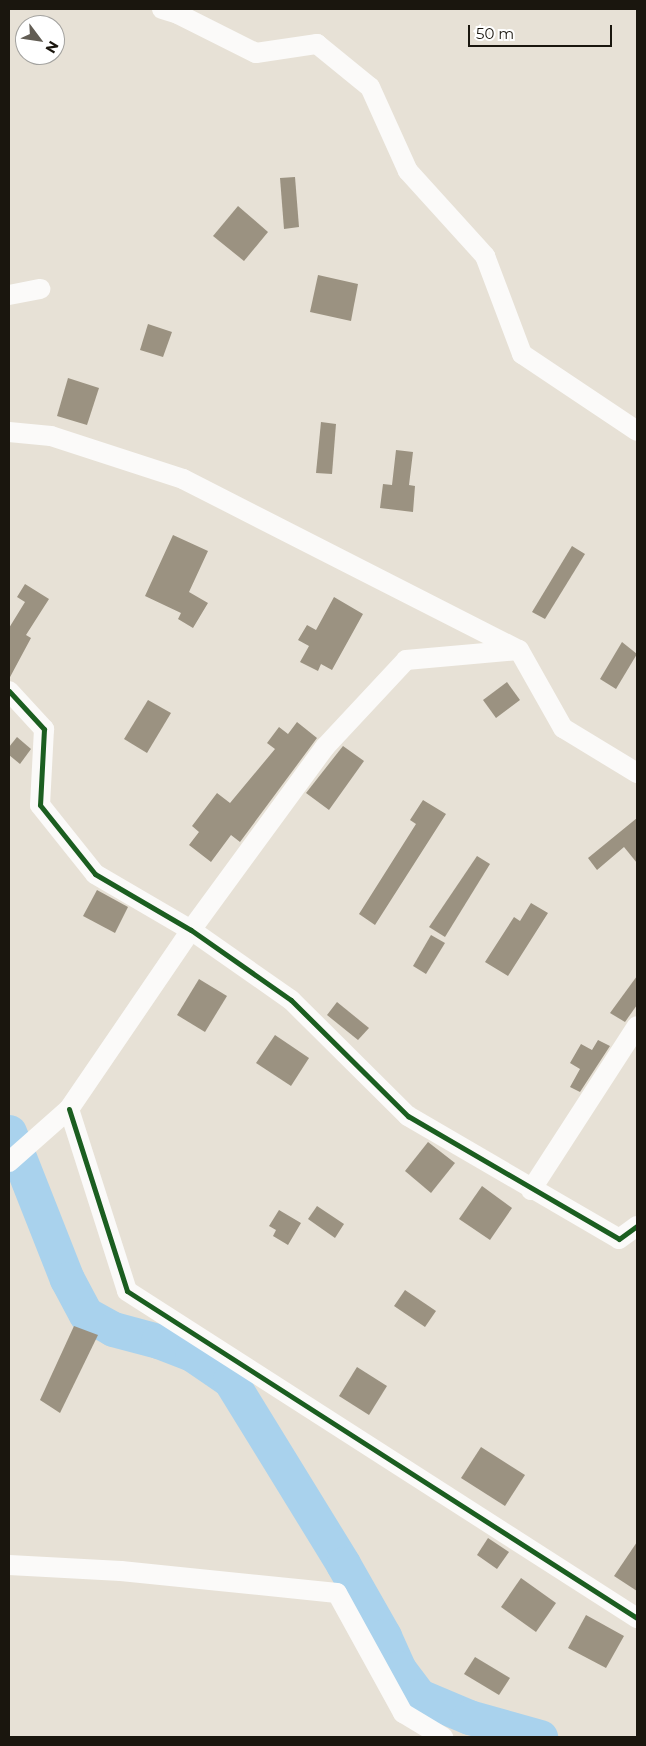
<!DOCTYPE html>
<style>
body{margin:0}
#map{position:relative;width:646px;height:1746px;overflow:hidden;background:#e7e1d6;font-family:Montserrat,sans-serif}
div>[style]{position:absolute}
.river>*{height:35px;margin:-17.5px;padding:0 17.5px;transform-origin:17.5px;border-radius:17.5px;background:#a9d2ed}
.building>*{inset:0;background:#9b9281}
.minor>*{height:20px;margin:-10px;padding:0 10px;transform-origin:10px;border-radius:10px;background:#fbfaf9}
.cycleway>*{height:5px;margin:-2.5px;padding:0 2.5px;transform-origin:2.5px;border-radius:2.5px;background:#1b5e20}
span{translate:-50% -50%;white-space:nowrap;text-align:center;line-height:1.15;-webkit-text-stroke:5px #fff;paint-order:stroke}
.frame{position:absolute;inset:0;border:10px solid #1a160e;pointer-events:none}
.north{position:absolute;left:15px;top:15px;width:50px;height:50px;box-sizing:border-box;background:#fff;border:1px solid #a3a29f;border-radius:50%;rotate:121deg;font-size:14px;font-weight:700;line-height:20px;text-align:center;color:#1a160e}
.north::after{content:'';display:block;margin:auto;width:18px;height:22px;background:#625d54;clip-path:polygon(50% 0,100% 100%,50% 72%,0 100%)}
.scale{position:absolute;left:468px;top:25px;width:144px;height:22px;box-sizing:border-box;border:2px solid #1a160e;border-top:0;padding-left:6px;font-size:15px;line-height:18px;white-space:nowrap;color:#1a160e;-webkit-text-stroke:4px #fff;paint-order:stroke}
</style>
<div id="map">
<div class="river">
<i style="left:9px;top:1132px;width:158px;rotate:68.5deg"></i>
<i style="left:67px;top:1279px;width:40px;rotate:62deg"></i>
<i style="left:86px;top:1314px;width:31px;rotate:29deg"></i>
<i style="left:113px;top:1329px;width:47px;rotate:14.9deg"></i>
<i style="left:158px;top:1341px;width:36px;rotate:21deg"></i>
<i style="left:192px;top:1354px;width:46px;rotate:34.4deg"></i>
<i style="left:230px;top:1380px;width:216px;rotate:58.4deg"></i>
<i style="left:343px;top:1564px;width:83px;rotate:60.3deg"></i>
<i style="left:384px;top:1636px;width:35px;rotate:66deg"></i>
<i style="left:398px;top:1668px;width:35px;rotate:53deg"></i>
<i style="left:419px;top:1696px;width:54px;rotate:22.8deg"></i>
<i style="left:469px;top:1717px;width:74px;rotate:15.7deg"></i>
</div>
<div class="building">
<i style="clip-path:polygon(295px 177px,299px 227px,284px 229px,280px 178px)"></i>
<i style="clip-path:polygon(238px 206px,268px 232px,244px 261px,213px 236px)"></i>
<i style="clip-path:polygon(318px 275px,358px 284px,351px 321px,310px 312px)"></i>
<i style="clip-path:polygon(148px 324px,172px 332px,163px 357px,140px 350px)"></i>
<i style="clip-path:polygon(68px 378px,99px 388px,87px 425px,57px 416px)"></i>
<i style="clip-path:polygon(321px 422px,336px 424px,332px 474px,316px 473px)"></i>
<i style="clip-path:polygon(396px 450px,413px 452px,409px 485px,415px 486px,413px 512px,380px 508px,383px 484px,392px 485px)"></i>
<i style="clip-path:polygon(173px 535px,208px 551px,189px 592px,208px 603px,193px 628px,178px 619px,181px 613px,145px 596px)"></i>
<i style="clip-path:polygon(572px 546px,585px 554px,545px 619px,532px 612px)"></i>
<i style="clip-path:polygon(25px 584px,49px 599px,26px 635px,31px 638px,9px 679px,9px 628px,25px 602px,17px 597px)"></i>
<i style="clip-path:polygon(334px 597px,363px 614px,332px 670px,321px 664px,318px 671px,300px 662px,309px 646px,298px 640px,307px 625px,316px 630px)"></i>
<i style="clip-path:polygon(622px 642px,637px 654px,616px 689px,600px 679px)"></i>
<i style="clip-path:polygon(507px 682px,520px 700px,496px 718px,483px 700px)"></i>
<i style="clip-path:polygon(148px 700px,171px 713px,147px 753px,124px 739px)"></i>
<i style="clip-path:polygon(297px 722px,317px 738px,240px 842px,231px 835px,211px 862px,189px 845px,199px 832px,192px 826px,217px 793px,230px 803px,275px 749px,267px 743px,279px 727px,288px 734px)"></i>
<i style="clip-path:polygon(17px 737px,31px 749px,20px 764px,9px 755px,9px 747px)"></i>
<i style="clip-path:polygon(343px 746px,364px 761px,329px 810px,306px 793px)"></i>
<i style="clip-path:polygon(423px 800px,446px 814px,375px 925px,359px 914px,416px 824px,410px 820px)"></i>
<i style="clip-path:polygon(637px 818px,637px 863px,624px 847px,597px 870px,588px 858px)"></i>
<i style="clip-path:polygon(477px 856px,490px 864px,445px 937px,429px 927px)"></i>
<i style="clip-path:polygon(97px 890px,128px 907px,115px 933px,83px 916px)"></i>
<i style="clip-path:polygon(531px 903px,548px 913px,508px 976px,485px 962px,514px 917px,520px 921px)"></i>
<i style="clip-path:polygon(431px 935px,445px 943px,426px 974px,413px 966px)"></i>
<i style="clip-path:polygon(637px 976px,637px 1005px,625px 1022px,610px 1013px)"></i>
<i style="clip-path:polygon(199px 979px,227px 996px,205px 1032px,177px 1015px)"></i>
<i style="clip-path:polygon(337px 1002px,369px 1028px,358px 1040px,327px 1015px)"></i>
<i style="clip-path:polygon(275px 1035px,309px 1058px,291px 1086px,256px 1063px)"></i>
<i style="clip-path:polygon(598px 1040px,610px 1046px,580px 1092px,570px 1087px,580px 1069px,570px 1063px,581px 1044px,592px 1050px)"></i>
<i style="clip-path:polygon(428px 1142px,455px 1163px,431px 1193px,405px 1171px)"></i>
<i style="clip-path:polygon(482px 1186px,512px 1208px,490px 1240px,459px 1219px)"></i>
<i style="clip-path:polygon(317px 1206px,344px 1224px,335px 1238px,308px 1219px)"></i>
<i style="clip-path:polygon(279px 1210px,301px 1223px,288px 1245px,273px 1236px,276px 1230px,269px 1226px)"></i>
<i style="clip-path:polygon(405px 1290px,436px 1311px,425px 1327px,394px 1306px)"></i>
<i style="clip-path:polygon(74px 1326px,98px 1335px,60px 1413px,40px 1400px)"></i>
<i style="clip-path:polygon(357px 1367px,387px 1386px,369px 1415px,339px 1396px)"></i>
<i style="clip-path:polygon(481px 1447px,525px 1475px,505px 1506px,461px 1478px)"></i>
<i style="clip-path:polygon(488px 1538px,509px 1552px,497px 1569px,477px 1555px)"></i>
<i style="clip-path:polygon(637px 1542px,637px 1591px,614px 1576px)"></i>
<i style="clip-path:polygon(521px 1578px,556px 1603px,536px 1632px,501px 1607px)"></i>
<i style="clip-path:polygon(586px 1615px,624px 1636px,606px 1668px,568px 1648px)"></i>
<i style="clip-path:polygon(475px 1657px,510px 1678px,499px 1695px,464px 1674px)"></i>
</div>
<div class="minor">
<i style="left:162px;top:9px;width:17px;rotate:17deg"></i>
<i style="left:178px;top:14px;width:87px;rotate:26.6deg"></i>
<i style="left:256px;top:53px;width:62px;rotate:-8.4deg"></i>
<i style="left:317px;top:44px;width:68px;rotate:39.1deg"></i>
<i style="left:370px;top:87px;width:92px;rotate:65.7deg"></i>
<i style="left:408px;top:171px;width:115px;rotate:47.8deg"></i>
<i style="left:485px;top:256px;width:105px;rotate:69.3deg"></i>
<i style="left:522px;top:354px;width:138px;rotate:33.8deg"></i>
<i style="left:9px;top:295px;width:32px;rotate:-11deg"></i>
<i style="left:9px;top:432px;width:42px;rotate:5.4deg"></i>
<i style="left:51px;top:436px;width:139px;rotate:18deg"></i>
<i style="left:183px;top:479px;width:377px;rotate:27deg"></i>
<i style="left:519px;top:650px;width:90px;rotate:60.6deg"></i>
<i style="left:563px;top:728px;width:87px;rotate:31.3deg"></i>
<i style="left:9px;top:691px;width:52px;rotate:47.4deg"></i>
<i style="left:44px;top:729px;width:76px;rotate:93deg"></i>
<i style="left:40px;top:805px;width:88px;rotate:51.4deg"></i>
<i style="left:95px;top:874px;width:111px;rotate:30.3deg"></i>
<i style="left:191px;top:930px;width:122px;rotate:35deg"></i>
<i style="left:291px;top:1000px;width:165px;rotate:44.8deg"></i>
<i style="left:408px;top:1116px;width:244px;rotate:30.2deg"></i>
<i style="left:619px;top:1239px;width:22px;rotate:-36deg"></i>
<i style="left:69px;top:1109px;width:191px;rotate:72.3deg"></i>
<i style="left:127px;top:1291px;width:606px;rotate:32.67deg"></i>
<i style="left:9px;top:1162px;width:80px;rotate:-41.5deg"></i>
<i style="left:69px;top:1109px;width:217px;rotate:-55.7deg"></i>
<i style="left:191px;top:930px;width:227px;rotate:-53.8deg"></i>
<i style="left:325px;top:747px;width:119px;rotate:-47deg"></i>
<i style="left:406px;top:660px;width:113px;rotate:-5.1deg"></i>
<i style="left:531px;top:1190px;width:195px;rotate:-57.1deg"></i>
<i style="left:9px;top:1565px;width:112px;rotate:3.1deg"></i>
<i style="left:121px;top:1571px;width:217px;rotate:5.8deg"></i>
<i style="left:337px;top:1593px;width:137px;rotate:61.2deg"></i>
<i style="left:403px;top:1713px;width:47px;rotate:31deg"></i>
</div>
<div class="cycleway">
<i style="left:9px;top:691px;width:52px;rotate:47.4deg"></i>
<i style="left:44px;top:729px;width:76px;rotate:93deg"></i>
<i style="left:40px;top:805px;width:88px;rotate:51.4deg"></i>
<i style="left:95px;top:874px;width:111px;rotate:30.3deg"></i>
<i style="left:191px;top:930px;width:122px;rotate:35deg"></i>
<i style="left:291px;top:1000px;width:165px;rotate:44.8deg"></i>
<i style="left:408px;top:1116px;width:244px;rotate:30.2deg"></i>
<i style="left:619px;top:1239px;width:22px;rotate:-36deg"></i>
<i style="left:69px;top:1109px;width:191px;rotate:72.3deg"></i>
<i style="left:127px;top:1291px;width:606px;rotate:32.67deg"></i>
</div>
<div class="frame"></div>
<div class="north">N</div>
<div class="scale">50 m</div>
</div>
